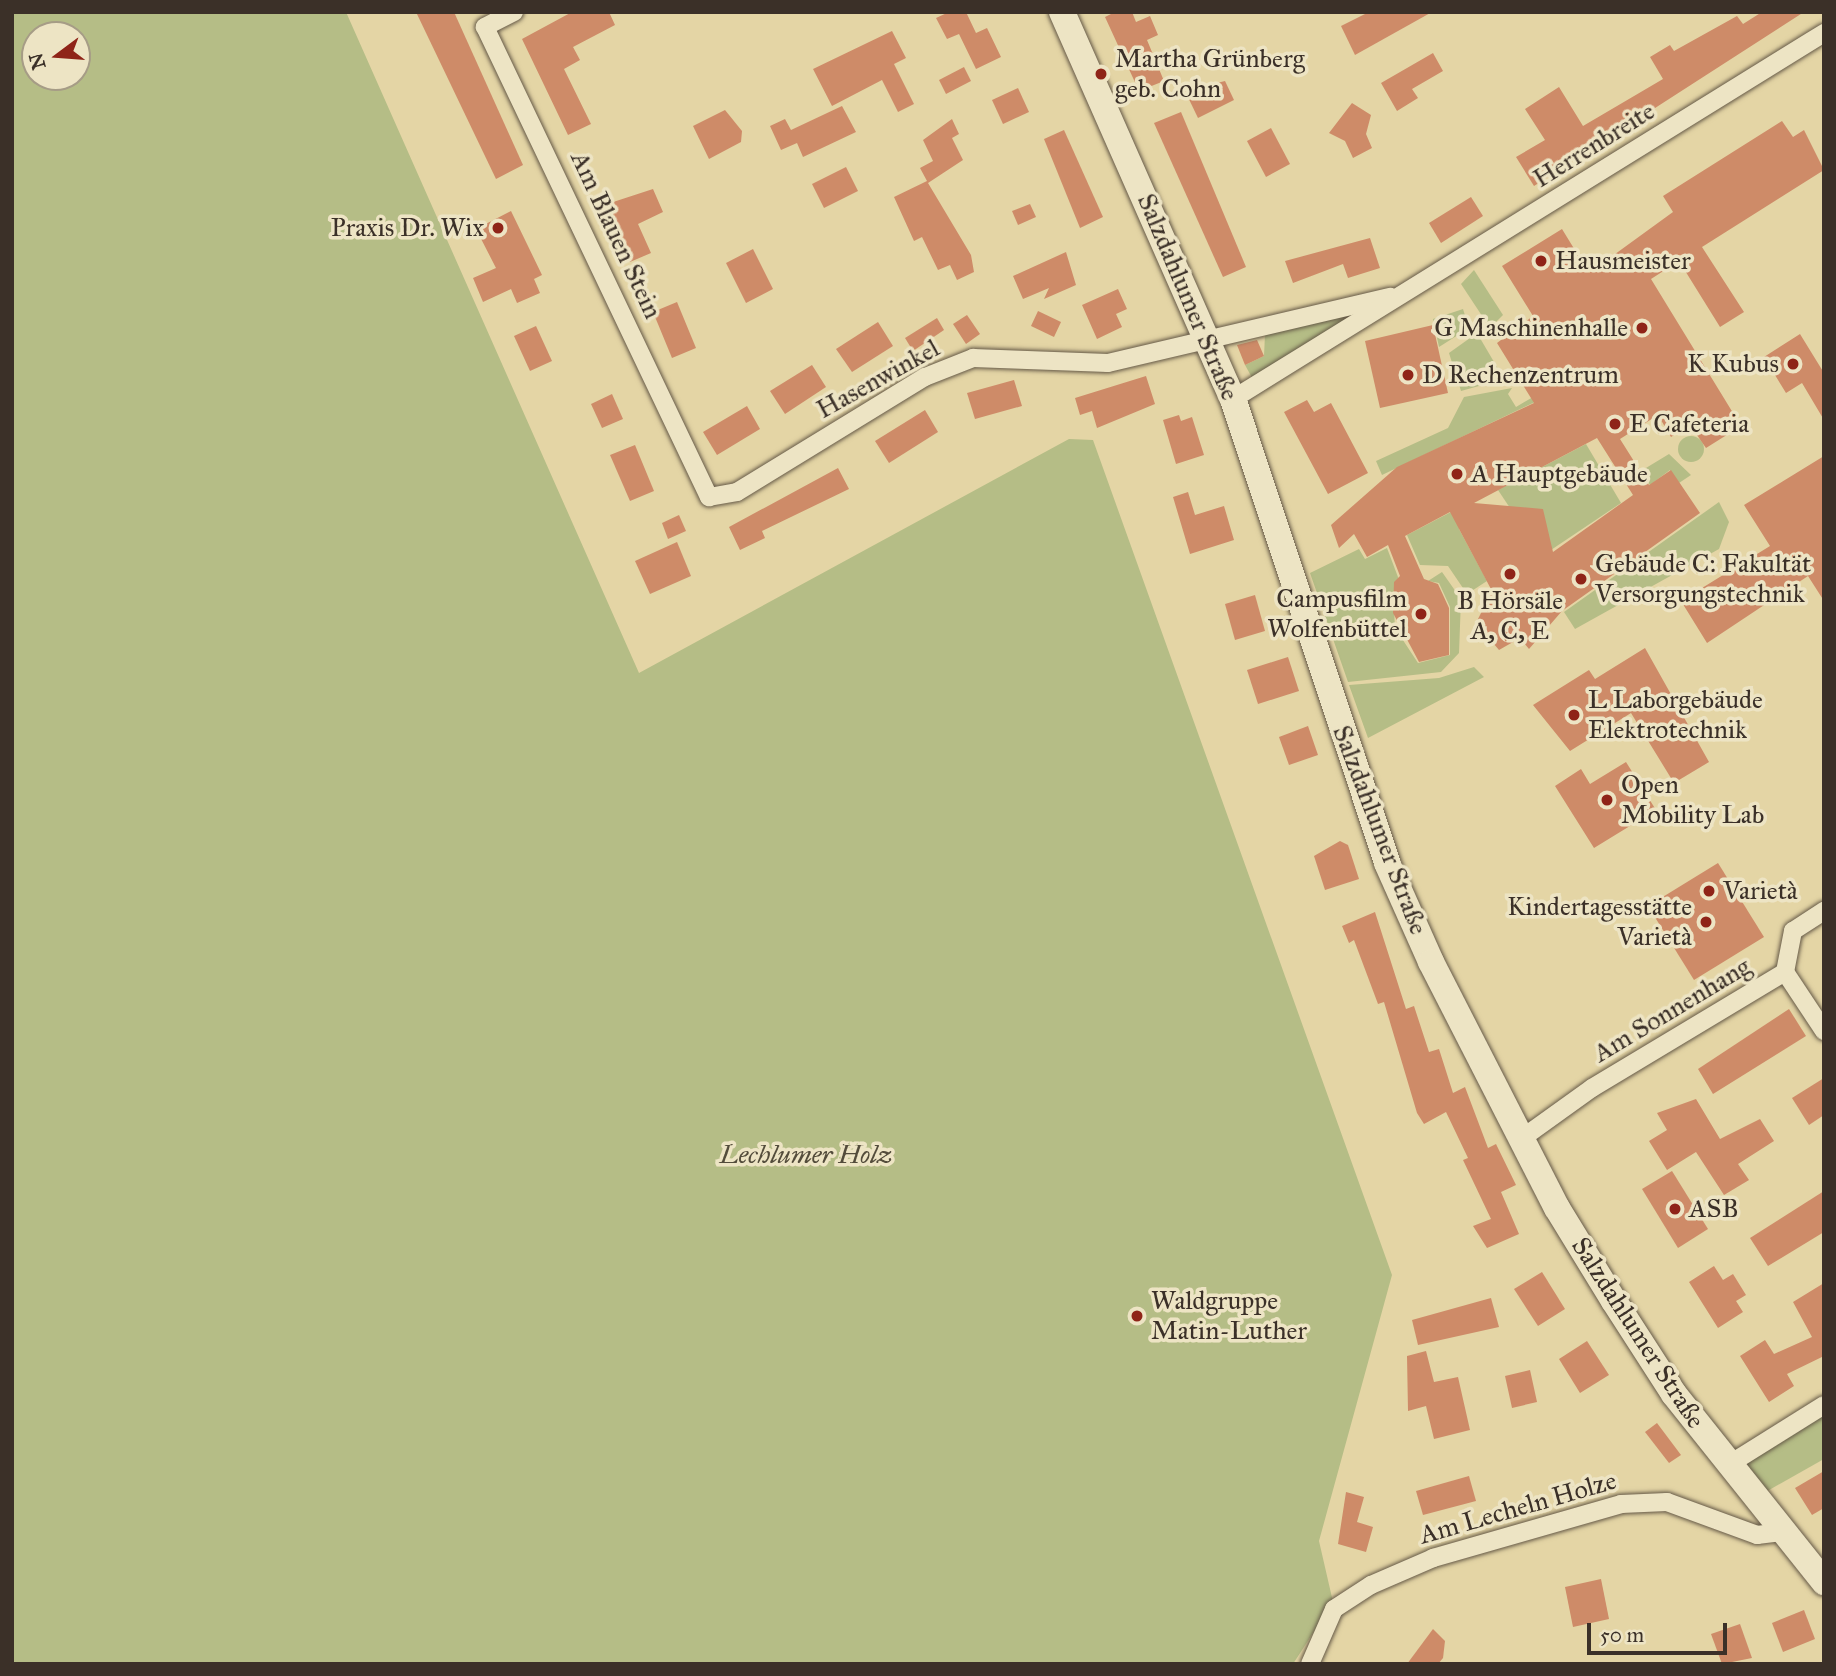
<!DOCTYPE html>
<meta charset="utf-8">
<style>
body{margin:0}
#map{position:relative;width:1836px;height:1676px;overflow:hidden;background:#e4d5a5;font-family:"IM FELL Great Primer",serif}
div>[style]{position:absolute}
.green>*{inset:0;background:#b5bd86}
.round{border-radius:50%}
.building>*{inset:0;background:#ce8b68}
.roads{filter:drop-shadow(0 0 2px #655947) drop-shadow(0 0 2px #655947)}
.minor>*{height:18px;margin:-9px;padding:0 9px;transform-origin:9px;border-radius:9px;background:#ede4c4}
.secondary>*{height:26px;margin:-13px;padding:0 13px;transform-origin:13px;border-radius:13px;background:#ede4c4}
.dots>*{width:19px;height:19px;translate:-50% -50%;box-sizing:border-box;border:4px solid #ede4c4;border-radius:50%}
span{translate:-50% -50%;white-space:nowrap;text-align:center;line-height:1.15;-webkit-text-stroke:7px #ede4c4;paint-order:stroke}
.poi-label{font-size:26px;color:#3b3028}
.left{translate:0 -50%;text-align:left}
.right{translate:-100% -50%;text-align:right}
.street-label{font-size:26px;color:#3b3028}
.park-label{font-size:26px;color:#534c3b;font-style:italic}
.frame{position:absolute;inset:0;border:14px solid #3b3028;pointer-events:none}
.north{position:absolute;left:21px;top:21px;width:70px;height:70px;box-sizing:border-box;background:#ede4c4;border:2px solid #a69c86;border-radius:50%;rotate:254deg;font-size:19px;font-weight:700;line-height:28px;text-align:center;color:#3b3028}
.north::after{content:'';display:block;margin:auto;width:24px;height:32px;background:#8f2418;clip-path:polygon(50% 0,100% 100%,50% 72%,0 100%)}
.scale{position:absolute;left:1587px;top:1623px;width:140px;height:32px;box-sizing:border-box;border:4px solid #3b3028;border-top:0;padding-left:9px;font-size:21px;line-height:24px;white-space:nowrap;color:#3b3028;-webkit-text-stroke:5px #ede4c4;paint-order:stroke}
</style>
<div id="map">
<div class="green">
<i style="clip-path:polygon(evenodd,12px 12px,346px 12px,639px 673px,1069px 439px,1093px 440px,1392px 1275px,1319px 1541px,1333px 1602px,1293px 1664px,12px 1664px,12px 12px,35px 35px,77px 35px,77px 77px,35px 77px,35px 35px)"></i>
<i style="clip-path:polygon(1474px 270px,1503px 315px,1490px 328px,1461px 284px)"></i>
<i style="clip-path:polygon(1463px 309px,1469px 328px,1439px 347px,1433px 319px)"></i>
<i style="clip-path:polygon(1348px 314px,1352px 319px,1255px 383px,1245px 365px,1264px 356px,1265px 334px)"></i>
<i style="clip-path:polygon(1477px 333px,1504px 379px,1461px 391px,1449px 353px)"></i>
<i style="clip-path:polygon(1512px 388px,1508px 394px,1516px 407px,1533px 397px,1535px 402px,1382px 475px,1376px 461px,1448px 428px,1464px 397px)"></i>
<i class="round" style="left:1678px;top:436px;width:26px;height:26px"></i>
<i style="clip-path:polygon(1586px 444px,1621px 503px,1542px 556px,1498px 490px)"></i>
<i style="clip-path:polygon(1669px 454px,1691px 475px,1679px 483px,1670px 470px,1650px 485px,1641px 471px)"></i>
<i style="clip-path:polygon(1472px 501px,1459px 529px,1487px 581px,1467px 594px,1448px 566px,1420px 565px,1407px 535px)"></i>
<i style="clip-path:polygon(1719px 502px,1729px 522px,1719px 549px,1575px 629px,1564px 612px)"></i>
<i style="clip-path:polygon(1387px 548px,1401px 585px,1393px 592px,1395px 628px,1418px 663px,1450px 655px,1450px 607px,1439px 583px,1428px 581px,1442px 572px,1461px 599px,1459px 653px,1441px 672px,1348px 682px,1310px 573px,1359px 549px,1365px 559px)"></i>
<i style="clip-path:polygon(1474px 667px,1484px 677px,1368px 738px,1349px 685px,1439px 678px)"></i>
<i style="clip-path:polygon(1824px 1408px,1824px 1459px,1755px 1498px,1728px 1465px)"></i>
</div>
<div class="building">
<i style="clip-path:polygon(416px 12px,454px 12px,523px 165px,496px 179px)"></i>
<i style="clip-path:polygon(572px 12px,609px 12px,615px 25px,573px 47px,580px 60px,564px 69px,591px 124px,568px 135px,522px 39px)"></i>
<i style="clip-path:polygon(949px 12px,966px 12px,976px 33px,987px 28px,1001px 57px,976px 69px,959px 34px,947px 39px,936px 18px)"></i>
<i style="clip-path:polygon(1115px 12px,1132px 12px,1136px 22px,1150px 16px,1158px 35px,1147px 40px,1164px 81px,1139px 91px,1105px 17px)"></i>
<i style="clip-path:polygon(1369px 12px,1432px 12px,1355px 55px,1341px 26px)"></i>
<i style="clip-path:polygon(1762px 12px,1804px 12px,1534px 186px,1516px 157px,1545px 140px,1525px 109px,1559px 87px,1583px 126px,1663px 79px,1650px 57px,1670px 45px,1674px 51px,1737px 16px,1743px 24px)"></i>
<i style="clip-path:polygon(892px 31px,906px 58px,894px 64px,914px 104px,898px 112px,882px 80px,832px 106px,813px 69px)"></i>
<i style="clip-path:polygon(1433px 53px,1443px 71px,1412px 89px,1418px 98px,1397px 111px,1381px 83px)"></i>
<i style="clip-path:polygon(964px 67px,971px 81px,946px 94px,939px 80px)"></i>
<i style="clip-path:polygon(1225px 81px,1234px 100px,1198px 118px,1185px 91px)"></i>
<i style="clip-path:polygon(1018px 88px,1029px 112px,1003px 124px,992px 100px)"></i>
<i style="clip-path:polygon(1352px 103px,1371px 115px,1366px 134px,1372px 148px,1353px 158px,1345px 141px,1329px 133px)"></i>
<i style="clip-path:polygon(842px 106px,856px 132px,803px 157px,797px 143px,781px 150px,770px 126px,785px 119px,791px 130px)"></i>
<i style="clip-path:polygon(725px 110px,742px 131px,741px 142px,709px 159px,693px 126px)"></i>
<i style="clip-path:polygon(1181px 112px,1246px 267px,1223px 277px,1154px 123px)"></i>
<i style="clip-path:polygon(952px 119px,959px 134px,952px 138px,963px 160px,928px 183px,971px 255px,974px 272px,957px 280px,950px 265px,938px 270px,922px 237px,914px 241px,894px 197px,927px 181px,920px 168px,933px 161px,923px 140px)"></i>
<i style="clip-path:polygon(evenodd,1782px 121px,1793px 137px,1804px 130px,1824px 170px,1702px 247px,1744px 312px,1720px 327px,1679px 261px,1651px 279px,1741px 426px,1706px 448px,1690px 425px,1671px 437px,1658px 415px,1620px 439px,1649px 485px,1671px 470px,1700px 513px,1562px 611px,1529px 649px,1520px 638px,1499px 650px,1476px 623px,1492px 591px,1450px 512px,1405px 536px,1424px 579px,1438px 584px,1449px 608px,1449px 655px,1419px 662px,1393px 613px,1394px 582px,1400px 576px,1388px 545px,1367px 557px,1354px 534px,1339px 548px,1331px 525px,1397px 467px,1534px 403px,1497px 343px,1533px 316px,1502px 266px,1562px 229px,1589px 273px,1673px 212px,1663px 196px,1782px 121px,1597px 438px,1633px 495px,1553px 552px,1543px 509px,1474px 503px,1597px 438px)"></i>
<i style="clip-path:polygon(1271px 128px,1290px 164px,1266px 177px,1247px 141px)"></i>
<i style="clip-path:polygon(1064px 130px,1103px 217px,1080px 228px,1044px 139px)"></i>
<i style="clip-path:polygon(846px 167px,858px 191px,824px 208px,812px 184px)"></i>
<i style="clip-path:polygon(653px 189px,663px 212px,638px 224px,651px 253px,630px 262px,604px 205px)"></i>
<i style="clip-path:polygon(1471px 197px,1483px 216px,1441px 243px,1429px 223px)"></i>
<i style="clip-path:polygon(1030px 204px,1036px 217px,1018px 225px,1012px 211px)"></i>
<i style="clip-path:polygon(511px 211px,542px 275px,534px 279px,540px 293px,517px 303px,511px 289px,483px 302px,473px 278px,496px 268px,476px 229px)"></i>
<i style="clip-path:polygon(1370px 238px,1380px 268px,1348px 278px,1343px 264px,1293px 283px,1285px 261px)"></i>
<i style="clip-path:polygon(753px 249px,773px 289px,746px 303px,726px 263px)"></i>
<i style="clip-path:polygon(1066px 252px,1076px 285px,1044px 299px,1049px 288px,1023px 299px,1013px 276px)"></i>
<i style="clip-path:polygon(1118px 289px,1127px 309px,1116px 314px,1122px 327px,1097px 339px,1082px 305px)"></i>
<i style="clip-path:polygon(677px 302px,696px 348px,672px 358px,653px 312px)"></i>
<i style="clip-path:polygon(1038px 311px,1061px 322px,1054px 337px,1031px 326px)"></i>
<i style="clip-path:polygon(967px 315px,980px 334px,966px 344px,953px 324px)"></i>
<i style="clip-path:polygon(937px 318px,944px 330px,913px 351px,905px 338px)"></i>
<i style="clip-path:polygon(878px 322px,893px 346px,852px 372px,836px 349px)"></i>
<i style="clip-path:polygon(1433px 325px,1448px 393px,1380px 408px,1365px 341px)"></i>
<i style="clip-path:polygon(536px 326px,552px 361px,530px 371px,514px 336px)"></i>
<i style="clip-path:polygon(1800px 334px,1824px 373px,1824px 420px,1802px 383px,1786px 393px,1764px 357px)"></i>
<i style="clip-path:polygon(1257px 340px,1264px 356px,1245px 365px,1237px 345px)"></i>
<i style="clip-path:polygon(812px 365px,826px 387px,785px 414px,770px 391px)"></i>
<i style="clip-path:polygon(1146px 376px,1155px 404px,1097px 428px,1092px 411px,1080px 415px,1075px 398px)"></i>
<i style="clip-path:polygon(1014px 380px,1022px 406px,975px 419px,967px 393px)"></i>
<i style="clip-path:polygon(612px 394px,623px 419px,602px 428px,591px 404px)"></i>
<i style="clip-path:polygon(1307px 400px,1314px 412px,1331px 403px,1368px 473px,1328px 494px,1284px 412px)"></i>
<i style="clip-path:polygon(747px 406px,760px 429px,717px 455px,703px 432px)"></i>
<i style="clip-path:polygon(925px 410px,938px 432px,889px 463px,875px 441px)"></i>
<i style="clip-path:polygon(1179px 415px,1181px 421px,1192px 417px,1204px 455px,1176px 464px,1163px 420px)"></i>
<i style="clip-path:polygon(635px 445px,654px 491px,630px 501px,610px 455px)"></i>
<i style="clip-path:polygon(1824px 456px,1824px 601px,1808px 576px,1707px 643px,1681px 601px,1770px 546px,1744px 505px)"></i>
<i style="clip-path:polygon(838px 468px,849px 489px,762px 531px,765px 538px,740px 550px,729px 527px)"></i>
<i style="clip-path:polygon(1188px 492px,1195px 515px,1224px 506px,1234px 540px,1190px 554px,1173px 497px)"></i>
<i style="clip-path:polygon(679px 515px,686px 531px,668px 539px,662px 523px)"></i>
<i style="clip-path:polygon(677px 542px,691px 576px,650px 594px,635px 561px)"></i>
<i style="clip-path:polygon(1255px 595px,1265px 631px,1235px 640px,1225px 604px)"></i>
<i style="clip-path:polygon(1645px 648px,1709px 762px,1674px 783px,1631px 713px,1570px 751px,1533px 705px,1589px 670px,1595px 679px)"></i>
<i style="clip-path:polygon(1288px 657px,1299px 691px,1258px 704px,1247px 670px)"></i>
<i style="clip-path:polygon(1308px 726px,1318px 755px,1289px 765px,1279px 737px)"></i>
<i style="clip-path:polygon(1626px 762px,1656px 810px,1594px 848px,1555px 786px,1581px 769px,1590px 784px)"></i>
<i style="clip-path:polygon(1340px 841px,1348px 845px,1359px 879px,1325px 890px,1314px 856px)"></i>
<i style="clip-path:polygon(1718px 863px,1764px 937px,1694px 980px,1648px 906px)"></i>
<i style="clip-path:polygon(1375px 912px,1406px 1009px,1414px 1006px,1429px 1052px,1439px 1049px,1453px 1093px,1465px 1087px,1488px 1148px,1496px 1144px,1516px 1185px,1501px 1192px,1519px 1234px,1487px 1248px,1473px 1226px,1491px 1219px,1463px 1160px,1468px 1158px,1446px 1112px,1424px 1124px,1417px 1113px,1384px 1002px,1378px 1004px,1354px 940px,1349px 943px,1342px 926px)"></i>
<i style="clip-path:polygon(1789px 1009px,1806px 1036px,1713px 1094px,1698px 1069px)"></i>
<i style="clip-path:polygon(1824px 1078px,1824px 1115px,1809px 1125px,1792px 1098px)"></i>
<i style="clip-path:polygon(1696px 1099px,1720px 1139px,1760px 1119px,1774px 1141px,1738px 1164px,1749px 1180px,1724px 1195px,1696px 1152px,1667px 1170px,1649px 1141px,1667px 1130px,1657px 1113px)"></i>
<i style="clip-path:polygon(1672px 1171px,1708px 1229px,1678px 1248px,1642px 1189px)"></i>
<i style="clip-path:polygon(1824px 1191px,1824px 1232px,1768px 1266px,1750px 1238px)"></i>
<i style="clip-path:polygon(1714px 1266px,1723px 1280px,1733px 1274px,1746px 1295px,1736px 1301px,1743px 1312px,1718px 1328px,1689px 1282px)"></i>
<i style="clip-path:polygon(1542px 1272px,1565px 1309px,1538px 1326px,1514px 1289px)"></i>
<i style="clip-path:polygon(1824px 1283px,1824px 1356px,1787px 1374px,1794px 1386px,1769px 1402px,1740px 1356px,1765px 1340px,1774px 1354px,1812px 1337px,1793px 1302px)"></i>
<i style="clip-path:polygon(1491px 1298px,1499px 1327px,1418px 1345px,1412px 1320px)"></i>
<i style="clip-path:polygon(1587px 1341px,1609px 1375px,1580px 1393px,1559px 1359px)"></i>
<i style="clip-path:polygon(1426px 1351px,1434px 1382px,1458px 1377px,1470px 1430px,1434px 1439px,1426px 1406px,1408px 1411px,1407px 1356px)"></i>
<i style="clip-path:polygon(1530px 1370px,1537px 1402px,1512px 1408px,1505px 1376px)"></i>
<i style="clip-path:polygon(1657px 1423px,1681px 1455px,1669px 1463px,1645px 1432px)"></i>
<i style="clip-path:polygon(1824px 1471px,1824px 1508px,1812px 1515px,1795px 1488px)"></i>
<i style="clip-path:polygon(1469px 1476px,1476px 1501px,1423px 1515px,1416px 1491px)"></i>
<i style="clip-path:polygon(1346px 1492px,1364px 1497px,1357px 1522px,1373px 1527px,1366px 1552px,1338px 1544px)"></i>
<i style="clip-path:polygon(1601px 1579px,1609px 1619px,1573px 1627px,1565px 1587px)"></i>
<i style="clip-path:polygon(1804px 1610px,1815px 1639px,1783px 1652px,1772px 1623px)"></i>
<i style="clip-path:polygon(1740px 1624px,1752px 1658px,1722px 1664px,1711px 1634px)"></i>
<i style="clip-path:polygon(1433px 1629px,1445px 1641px,1443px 1658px,1438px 1664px,1407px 1664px)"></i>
</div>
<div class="roads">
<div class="minor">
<i style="left:514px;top:12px;width:33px;rotate:153deg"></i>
<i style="left:485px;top:27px;width:521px;rotate:64.52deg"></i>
<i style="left:709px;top:497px;width:28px;rotate:-10deg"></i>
<i style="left:737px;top:492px;width:220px;rotate:-31.5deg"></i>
<i style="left:925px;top:377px;width:52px;rotate:-21.6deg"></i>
<i style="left:973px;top:358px;width:135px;rotate:2.1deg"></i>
<i style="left:1108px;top:363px;width:290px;rotate:-13.2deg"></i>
<i style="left:1233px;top:399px;width:695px;rotate:-31.77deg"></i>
<i style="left:1785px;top:972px;width:71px;rotate:56.5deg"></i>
<i style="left:1521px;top:1139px;width:87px;rotate:-35.7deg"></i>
<i style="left:1592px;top:1088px;width:225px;rotate:-31deg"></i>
<i style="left:1785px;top:972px;width:42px;rotate:-79deg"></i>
<i style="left:1793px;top:931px;width:37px;rotate:-33deg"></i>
<i style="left:1728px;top:1465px;width:113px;rotate:-32deg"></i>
<i style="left:1310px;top:1664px;width:60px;rotate:-66.4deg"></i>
<i style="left:1334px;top:1609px;width:44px;rotate:-33deg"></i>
<i style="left:1371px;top:1585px;width:68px;rotate:-23.5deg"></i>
<i style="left:1433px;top:1558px;width:196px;rotate:-16deg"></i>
<i style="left:1621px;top:1504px;width:46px;rotate:-2.5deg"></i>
<i style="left:1667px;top:1502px;width:96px;rotate:20.1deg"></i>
<i style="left:1757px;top:1535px;width:25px;rotate:-7deg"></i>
</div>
<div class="secondary">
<i style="left:1062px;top:12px;width:423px;rotate:66.2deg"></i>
<i style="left:1233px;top:399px;width:489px;rotate:71.6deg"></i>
<i style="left:1387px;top:863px;width:108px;rotate:66deg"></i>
<i style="left:1431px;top:962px;width:276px;rotate:62.9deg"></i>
<i style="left:1557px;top:1208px;width:109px;rotate:58.5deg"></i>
<i style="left:1614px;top:1301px;width:111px;rotate:57.2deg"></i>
<i style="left:1674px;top:1394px;width:241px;rotate:51.4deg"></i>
</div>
</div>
<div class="dots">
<i style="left:1101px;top:74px;background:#8f2418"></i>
<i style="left:498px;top:228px;background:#8f2418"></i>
<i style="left:1541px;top:261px;background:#8f2418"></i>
<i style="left:1642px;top:328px;background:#8f2418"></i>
<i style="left:1793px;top:364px;background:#8f2418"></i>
<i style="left:1408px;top:375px;background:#8f2418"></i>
<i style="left:1615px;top:424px;background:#8f2418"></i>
<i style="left:1457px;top:474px;background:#8f2418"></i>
<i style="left:1510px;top:574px;background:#8f2418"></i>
<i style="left:1581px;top:579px;background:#8f2418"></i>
<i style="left:1421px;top:614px;background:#8f2418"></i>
<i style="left:1574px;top:715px;background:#8f2418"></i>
<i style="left:1607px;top:800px;background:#8f2418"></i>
<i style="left:1709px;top:891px;background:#8f2418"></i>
<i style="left:1706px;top:922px;background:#8f2418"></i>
<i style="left:1675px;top:1209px;background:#8f2418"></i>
<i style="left:1137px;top:1316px;background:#8f2418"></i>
</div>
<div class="poi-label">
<span class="left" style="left:1115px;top:74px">Martha Grünberg<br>geb. Cohn</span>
<span class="right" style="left:484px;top:228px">Praxis Dr. Wix</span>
<span class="left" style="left:1555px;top:261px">Hausmeister</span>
<span class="right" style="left:1628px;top:328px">G Maschinenhalle</span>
<span class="right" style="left:1779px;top:364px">K Kubus</span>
<span class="left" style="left:1422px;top:375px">D Rechenzentrum</span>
<span class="left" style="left:1629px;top:424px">E Cafeteria</span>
<span class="left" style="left:1471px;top:474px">A Hauptgebäude</span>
<span class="left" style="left:1595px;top:579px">Gebäude C: Fakultät<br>Versorgungstechnik</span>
<span class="right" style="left:1407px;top:614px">Campusfilm<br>Wolfenbüttel</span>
<span style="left:1510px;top:616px">B Hörsäle<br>A, C, E</span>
<span class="left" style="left:1588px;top:715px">L Laborgebäude<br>Elektrotechnik</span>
<span class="left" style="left:1621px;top:800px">Open<br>Mobility Lab</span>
<span class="left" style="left:1723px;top:891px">Varietà</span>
<span class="right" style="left:1692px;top:922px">Kindertagesstätte<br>Varietà</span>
<span class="left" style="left:1689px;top:1209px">ASB</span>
<span class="left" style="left:1151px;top:1316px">Waldgruppe<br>Matin-Luther</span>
</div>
<div class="street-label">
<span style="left:1594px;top:145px;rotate:-32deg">Herrenbreite</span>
<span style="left:616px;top:235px;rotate:65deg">Am Blauen Stein</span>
<span style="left:1188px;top:297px;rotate:67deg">Salzdahlumer Straße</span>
<span style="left:878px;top:379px;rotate:-29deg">Hasenwinkel</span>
<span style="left:1380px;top:830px;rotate:69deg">Salzdahlumer Straße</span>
<span style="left:1672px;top:1010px;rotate:-31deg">Am Sonnenhang</span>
<span style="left:1638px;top:1333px;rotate:57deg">Salzdahlumer Straße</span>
<span style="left:1518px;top:1508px;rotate:-16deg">Am Lecheln Holze</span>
</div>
<div class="park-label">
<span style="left:806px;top:1155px">Lechlumer Holz</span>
</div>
<div class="frame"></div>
<div class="north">N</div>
<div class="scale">50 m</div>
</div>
